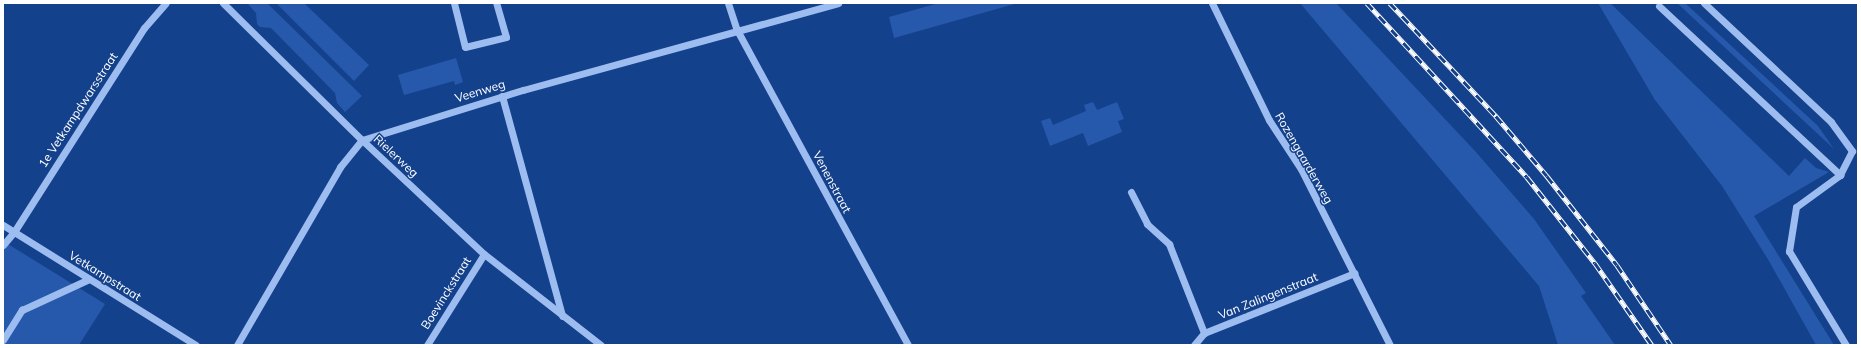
<!DOCTYPE html>
<style>
body{margin:0}
#map{position:relative;width:1861px;height:348px;overflow:hidden;background:#14418c;font-family:Mulish,sans-serif}
div>[style]{position:absolute}
.green>*{inset:0;background:#2659ab}
.minor>*{height:7px;margin:-3.5px;padding:0 3.5px;transform-origin:3.5px;border-radius:3.5px;background:#9dbdf0}
.rail>*{height:4.5px;margin-top:-2.25px;transform-origin:0;background:repeating-linear-gradient(90deg,#14418c 0 9px,#fff 0 18px);box-sizing:border-box;border-block:1px solid #fff}
span{translate:-50% -50%;white-space:nowrap;text-align:center;line-height:1.15;-webkit-text-stroke:3px #14418c;paint-order:stroke}
.street-label{font-size:12px;color:#fff}
.frame{position:absolute;inset:0;border:4px solid #fff;pointer-events:none}
</style>
<div id="map">
<div class="green">
<i style="clip-path:polygon(247px 3px,267px 3px,362px 96px,345px 112px,337px 103px,335px 93px,271px 28px,260px 27px,257px 24px,256px 13px)"></i>
<i style="clip-path:polygon(276px 3px,304px 3px,369px 65px,354px 81px)"></i>
<i style="clip-path:polygon(939px 3px,1018px 3px,894px 38px,889px 17px)"></i>
<i style="clip-path:polygon(1300px 3px,1336px 3px,1475px 151px,1534px 219px,1586px 293px,1581px 296px,1615px 345px,1558px 345px,1539px 286px)"></i>
<i style="clip-path:polygon(1598px 3px,1610px 3px,1789px 176px,1805px 158px,1816px 168px,1829px 172px,1754px 216px,1834px 345px,1816px 345px,1769px 261px,1722px 186px,1655px 100px)"></i>
<i style="clip-path:polygon(1677px 3px,1685px 3px,1818px 126px,1834px 149px)"></i>
<i style="clip-path:polygon(456px 58px,463px 82px,455px 85px,454px 81px,404px 95px,398px 75px)"></i>
<i style="clip-path:polygon(1093px 102px,1097px 110px,1117px 102px,1124px 119px,1118px 121px,1122px 132px,1088px 146px,1083px 133px,1050px 146px,1041px 121px,1050px 118px,1053px 125px,1086px 111px,1084px 105px)"></i>
<i style="clip-path:polygon(3px 241px,105px 304px,79px 345px,3px 345px)"></i>
</div>
<div class="minor">
<i style="left:223px;top:3px;width:195px;rotate:44.6deg"></i>
<i style="left:362px;top:140px;width:167px;rotate:43.1deg"></i>
<i style="left:484px;top:254px;width:148px;rotate:37.9deg"></i>
<i style="left:454px;top:3px;width:45px;rotate:76deg"></i>
<i style="left:465px;top:47px;width:42px;rotate:-13.7deg"></i>
<i style="left:506px;top:37px;width:35px;rotate:-106deg"></i>
<i style="left:728px;top:3px;width:28px;rotate:72deg"></i>
<i style="left:737px;top:30px;width:358px;rotate:61.5deg"></i>
<i style="left:1212px;top:3px;width:130px;rotate:64deg"></i>
<i style="left:1269px;top:120px;width:59px;rotate:56.9deg"></i>
<i style="left:1301px;top:169px;width:197px;rotate:63.2deg"></i>
<i style="left:1704px;top:3px;width:174px;rotate:43.1deg"></i>
<i style="left:1831px;top:122px;width:36px;rotate:54deg"></i>
<i style="left:1852px;top:151px;width:27px;rotate:117deg"></i>
<i style="left:1840px;top:175px;width:54px;rotate:144deg"></i>
<i style="left:1796px;top:207px;width:45px;rotate:99deg"></i>
<i style="left:1789px;top:251px;width:110px;rotate:58.8deg"></i>
<i style="left:1659px;top:6px;width:248px;rotate:43deg"></i>
<i style="left:502px;top:96px;width:228px;rotate:74.7deg"></i>
<i style="left:1131px;top:192px;width:36px;rotate:63deg"></i>
<i style="left:1147px;top:224px;width:30px;rotate:42deg"></i>
<i style="left:1169px;top:244px;width:96px;rotate:68.5deg"></i>
<i style="left:3px;top:225px;width:227px;rotate:31.9deg"></i>
<i style="left:3px;top:245px;width:17px;rotate:-50deg"></i>
<i style="left:14px;top:232px;width:242px;rotate:-57.5deg"></i>
<i style="left:144px;top:28px;width:33px;rotate:-49deg"></i>
<i style="left:3px;top:340px;width:36px;rotate:-58deg"></i>
<i style="left:22px;top:310px;width:74px;rotate:-24.8deg"></i>
<i style="left:237px;top:345px;width:206px;rotate:-59.9deg"></i>
<i style="left:340px;top:167px;width:35px;rotate:-51deg"></i>
<i style="left:362px;top:140px;width:169px;rotate:-17.3deg"></i>
<i style="left:523px;top:90px;width:327px;rotate:-15.4deg"></i>
<i style="left:427px;top:345px;width:107px;rotate:-57.9deg"></i>
<i style="left:1194px;top:345px;width:16px;rotate:-50deg"></i>
<i style="left:1204px;top:333px;width:162px;rotate:-21.7deg"></i>
</div>
<div class="rail">
<i style="left:1367px;top:3px;width:236px;rotate:47.4deg"></i>
<i style="left:1527px;top:177px;width:110px;rotate:51.7deg"></i>
<i style="left:1595px;top:263px;width:100px;rotate:55.2deg"></i>
<i style="left:1390px;top:3px;width:155px;rotate:46.8deg"></i>
<i style="left:1496px;top:116px;width:79px;rotate:49.6deg"></i>
<i style="left:1547px;top:176px;width:113px;rotate:51.8deg"></i>
<i style="left:1617px;top:265px;width:97px;rotate:56deg"></i>
</div>
<div class="street-label">
<span style="left:480px;top:91px;rotate:-17deg">Veenweg</span>
<span style="left:78px;top:110px;rotate:-57deg">1e Vetkampdwarsstraat</span>
<span style="left:396px;top:156px;rotate:43deg">Rielerweg</span>
<span style="left:1304px;top:158px;rotate:60deg">Rozengaarderweg</span>
<span style="left:832px;top:182px;rotate:62deg">Venenstraat</span>
<span style="left:105px;top:276px;rotate:32deg">Vetkampstraat</span>
<span style="left:446px;top:293px;rotate:-58deg">Boevinckstraat</span>
<span style="left:1268px;top:296px;rotate:-22deg">Van Zalingenstraat</span>
</div>
<div class="frame"></div>
</div>
